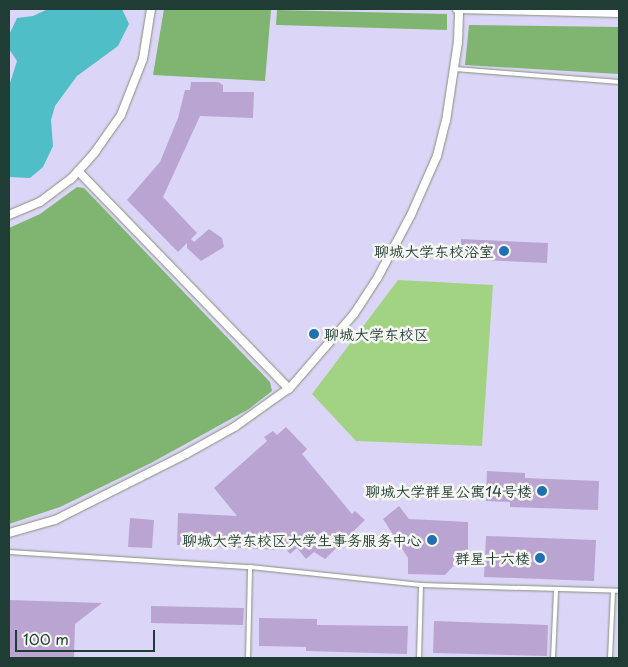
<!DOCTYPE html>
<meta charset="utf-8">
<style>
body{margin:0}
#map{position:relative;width:628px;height:667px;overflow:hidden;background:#eddfbe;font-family:"Playpen Sans","LXGW WenKai TC",sans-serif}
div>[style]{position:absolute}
.built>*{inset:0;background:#dbd6f7}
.green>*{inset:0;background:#a1d383}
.forest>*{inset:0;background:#80b571}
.water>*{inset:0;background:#50bec6}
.building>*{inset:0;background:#baa4d1}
.roads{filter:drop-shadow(0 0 1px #868e79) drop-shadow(0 0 1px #868e79)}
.service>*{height:4px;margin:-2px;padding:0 2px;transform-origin:2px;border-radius:2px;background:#fff}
.minor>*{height:8px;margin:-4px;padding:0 4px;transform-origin:4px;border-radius:4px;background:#fff}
.dots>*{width:14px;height:14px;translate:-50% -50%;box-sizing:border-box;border:2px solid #f6f6f2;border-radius:50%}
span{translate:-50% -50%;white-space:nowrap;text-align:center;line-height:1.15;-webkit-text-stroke:5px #f6f6f2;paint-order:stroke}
.poi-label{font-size:15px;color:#1f3d34}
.right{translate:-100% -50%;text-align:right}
.left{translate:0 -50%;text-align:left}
.frame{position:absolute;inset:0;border:10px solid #1f3d34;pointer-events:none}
.scale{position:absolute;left:15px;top:630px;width:140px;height:22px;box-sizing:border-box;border:2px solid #1f3d34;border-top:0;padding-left:6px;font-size:15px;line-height:18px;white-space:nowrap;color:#1f3d34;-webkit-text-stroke:4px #f6f6f2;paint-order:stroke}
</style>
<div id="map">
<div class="built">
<i style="clip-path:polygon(9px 9px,619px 9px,619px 658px,9px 658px)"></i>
</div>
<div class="green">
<i style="clip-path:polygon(398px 280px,493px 285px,482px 446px,356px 441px,312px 394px)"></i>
</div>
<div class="forest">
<i style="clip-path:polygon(164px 9px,271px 10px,265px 81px,153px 75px)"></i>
<i style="clip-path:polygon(277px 10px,447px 14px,447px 30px,276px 25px)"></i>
<i style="clip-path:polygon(469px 25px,619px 27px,619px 74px,465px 65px)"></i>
<i style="clip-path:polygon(77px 187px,84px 188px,270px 382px,272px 391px,249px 409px,151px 463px,60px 507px,9px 524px,9px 228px,40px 214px)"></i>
</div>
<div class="water">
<i style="clip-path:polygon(48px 9px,122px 9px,129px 24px,118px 46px,77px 76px,55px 106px,51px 120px,53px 146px,43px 167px,30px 178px,9px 177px,9px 86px,17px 61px,9px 49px,9px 35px,17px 18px,33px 16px)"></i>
</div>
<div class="building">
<i style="clip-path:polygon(191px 82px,218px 82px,223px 85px,223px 92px,254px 92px,253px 118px,200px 116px,163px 197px,197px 233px,191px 239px,194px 242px,209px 229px,222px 238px,224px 247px,201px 261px,187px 248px,187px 243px,178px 252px,127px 200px,160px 162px,178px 118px,185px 90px,190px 90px)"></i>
<i style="clip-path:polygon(461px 239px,548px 243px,547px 263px,461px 259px)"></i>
<i style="clip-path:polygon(286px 427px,307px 449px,302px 454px,352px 514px,355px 511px,365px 520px,325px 559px,314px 552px,306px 559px,297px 548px,290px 554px,283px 545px,283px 550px,177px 545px,178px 513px,237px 516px,214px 488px,267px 441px,264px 437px,273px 431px,277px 435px)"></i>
<i style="clip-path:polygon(487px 471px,525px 473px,525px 478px,599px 481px,598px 510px,510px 507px,510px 502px,486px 501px)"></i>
<i style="clip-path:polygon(399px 506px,409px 519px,468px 522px,468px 561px,459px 560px,445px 575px,408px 574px,408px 558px,383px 519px)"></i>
<i style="clip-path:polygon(130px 518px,154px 520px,152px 548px,128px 547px)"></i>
<i style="clip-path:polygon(486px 536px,596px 540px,594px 581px,484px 577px)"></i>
<i style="clip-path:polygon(9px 600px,102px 603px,75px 624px,74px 658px,9px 658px)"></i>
<i style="clip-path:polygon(151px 606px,244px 608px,243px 625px,151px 623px)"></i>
<i style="clip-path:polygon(259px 618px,317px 619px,317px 625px,408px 626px,407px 654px,306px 651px,306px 647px,259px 646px)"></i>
<i style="clip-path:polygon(434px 621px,548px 625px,547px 656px,433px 653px)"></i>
</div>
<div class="roads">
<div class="service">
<i style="left:455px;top:69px;width:165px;rotate:4.5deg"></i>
<i style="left:9px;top:552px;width:241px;rotate:3.6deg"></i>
<i style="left:250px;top:567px;width:172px;rotate:6deg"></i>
<i style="left:421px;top:585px;width:198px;rotate:1.7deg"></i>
<i style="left:248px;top:658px;width:91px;rotate:-88.7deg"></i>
<i style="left:419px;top:658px;width:73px;rotate:-88.4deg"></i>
<i style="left:553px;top:658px;width:67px;rotate:-87.4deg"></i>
<i style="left:610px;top:658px;width:67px;rotate:-87.4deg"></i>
</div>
<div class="minor">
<i style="left:457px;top:9px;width:162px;rotate:1.4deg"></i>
<i style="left:78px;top:171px;width:303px;rotate:45.9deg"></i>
<i style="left:289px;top:389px;width:99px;rotate:-49.1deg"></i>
<i style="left:354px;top:314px;width:44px;rotate:-57deg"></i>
<i style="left:378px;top:277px;width:70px;rotate:-62deg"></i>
<i style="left:411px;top:215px;width:64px;rotate:-66.2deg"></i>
<i style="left:437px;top:156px;width:36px;rotate:-76deg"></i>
<i style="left:446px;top:121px;width:80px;rotate:-81.4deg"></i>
<i style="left:458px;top:42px;width:33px;rotate:-88deg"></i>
<i style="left:9px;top:215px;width:34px;rotate:-23deg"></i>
<i style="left:40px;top:202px;width:39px;rotate:-37deg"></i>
<i style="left:71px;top:179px;width:36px;rotate:-48deg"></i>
<i style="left:95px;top:152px;width:45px;rotate:-54.9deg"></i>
<i style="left:121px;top:115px;width:60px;rotate:-68.6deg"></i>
<i style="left:143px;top:59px;width:51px;rotate:-80.9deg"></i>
<i style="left:9px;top:533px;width:48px;rotate:-15.8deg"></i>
<i style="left:55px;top:520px;width:147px;rotate:-26.7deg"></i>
<i style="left:186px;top:454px;width:57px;rotate:-29.2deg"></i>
<i style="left:236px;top:426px;width:64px;rotate:-35.4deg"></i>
</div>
</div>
<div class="dots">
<i style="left:504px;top:251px;background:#1f6fb2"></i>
<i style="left:314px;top:334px;background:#1f6fb2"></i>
<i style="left:542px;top:491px;background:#1f6fb2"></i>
<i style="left:432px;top:540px;background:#1f6fb2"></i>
<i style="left:540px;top:558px;background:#1f6fb2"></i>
</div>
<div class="poi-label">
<span class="right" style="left:494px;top:251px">聊城大学东校浴室</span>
<span class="left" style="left:324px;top:334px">聊城大学东校区</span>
<span class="right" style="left:532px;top:491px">聊城大学群星公寓14号楼</span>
<span class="right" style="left:422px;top:540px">聊城大学东校区大学生事务服务中心</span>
<span class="right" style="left:530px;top:558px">群星十六楼</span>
</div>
<div class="frame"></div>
<div class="scale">100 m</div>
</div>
